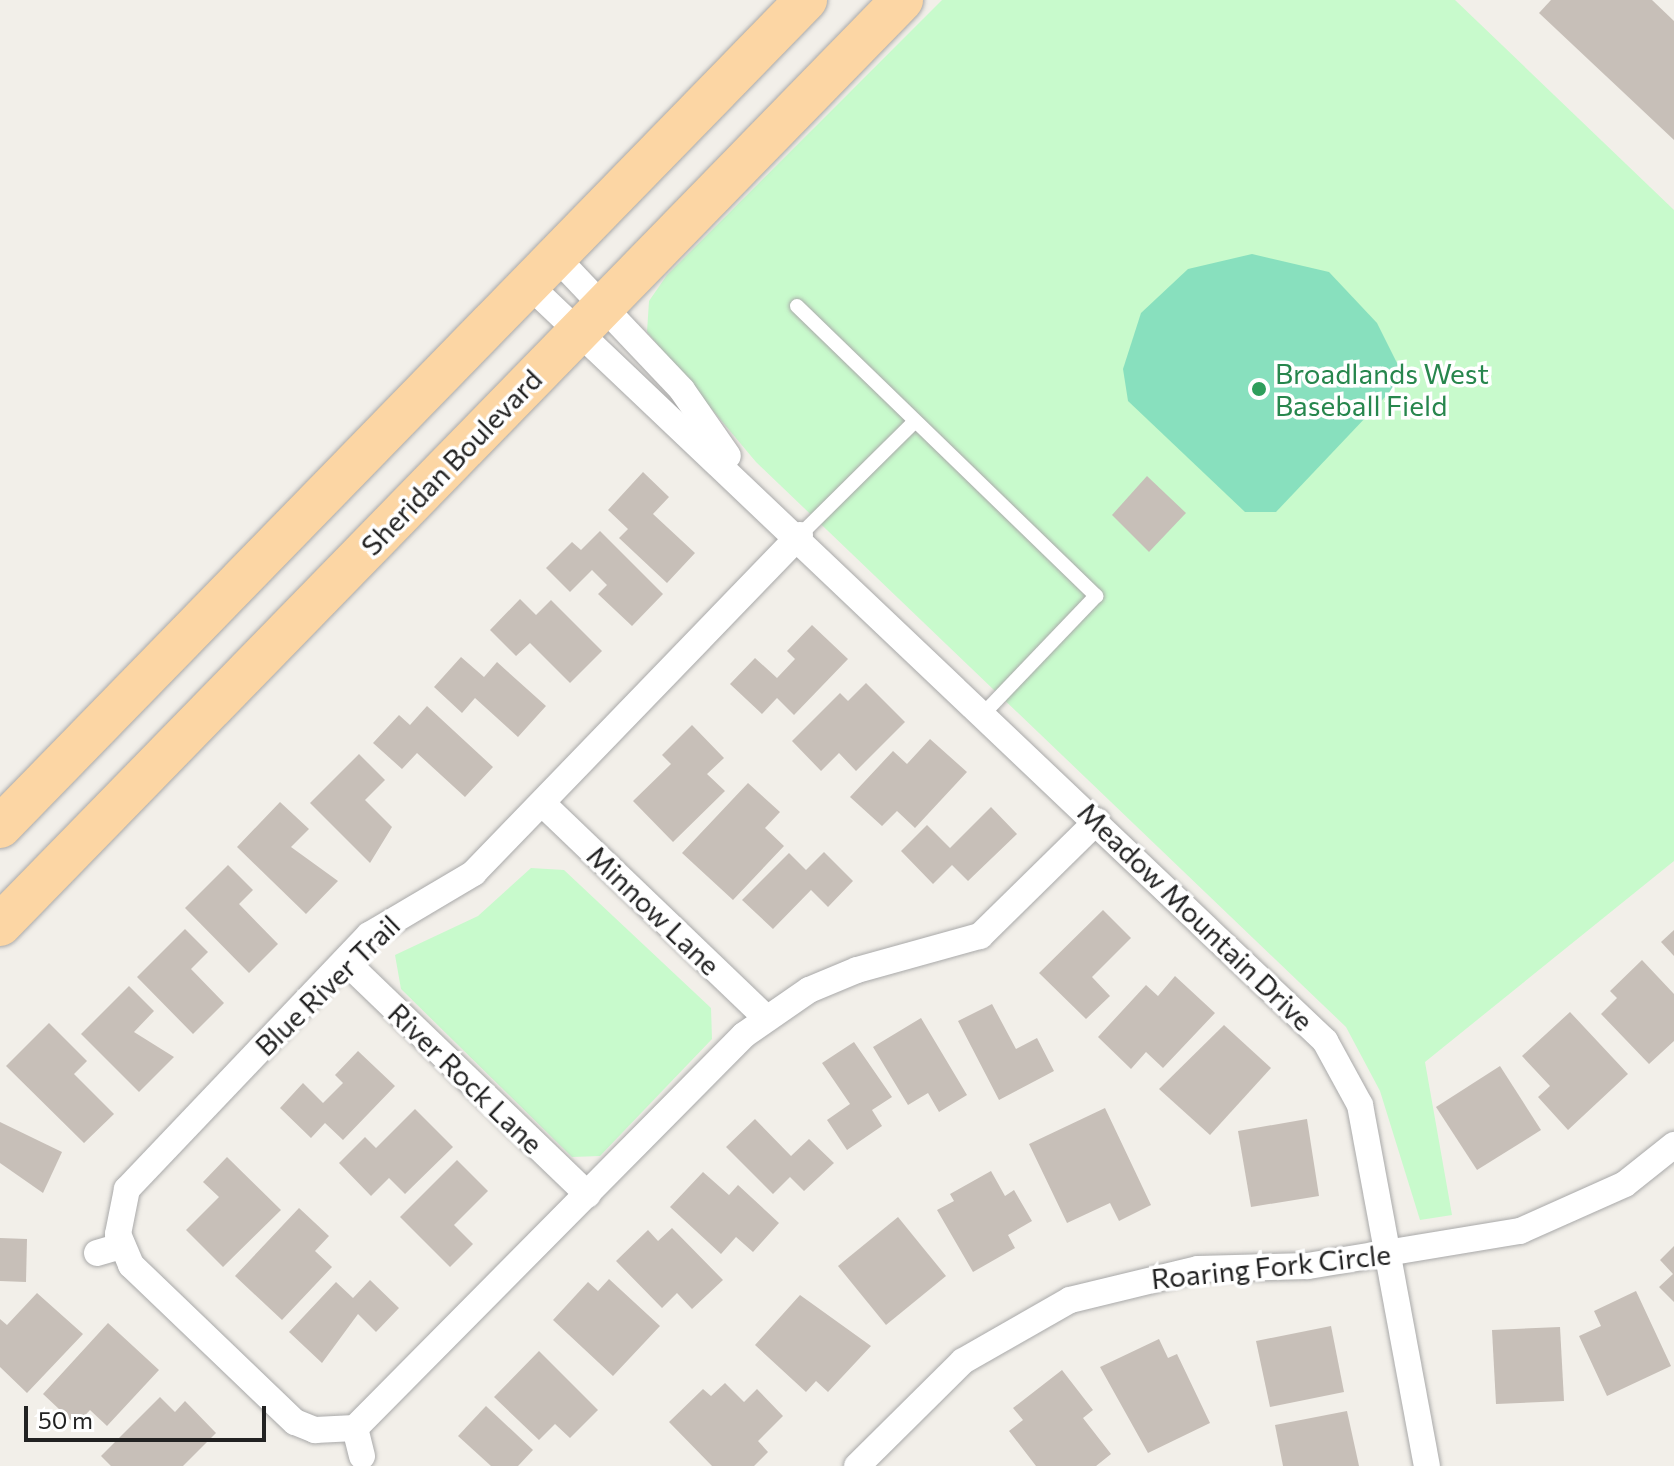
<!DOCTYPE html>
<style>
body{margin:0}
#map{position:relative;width:1674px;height:1466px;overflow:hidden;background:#f2efe9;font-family:Commissioner,sans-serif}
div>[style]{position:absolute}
.park>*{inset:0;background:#c8facc}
.pitch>*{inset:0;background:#88e0be}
.building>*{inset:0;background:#c7bfb8}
.roads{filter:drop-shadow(0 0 2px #a9a9a9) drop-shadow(0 0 2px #a9a9a9)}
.lane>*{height:14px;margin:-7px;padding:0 7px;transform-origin:7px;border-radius:7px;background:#fff}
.street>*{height:26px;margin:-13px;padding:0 13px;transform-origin:13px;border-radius:13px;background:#fff}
.primary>*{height:42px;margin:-21px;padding:0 21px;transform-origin:21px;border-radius:21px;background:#fcd6a4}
.dots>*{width:22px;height:22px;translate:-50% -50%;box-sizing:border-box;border:4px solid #fff;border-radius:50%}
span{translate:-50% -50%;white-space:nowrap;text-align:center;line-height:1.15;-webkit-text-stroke:7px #fff;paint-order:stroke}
.leisure-label{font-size:28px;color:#27864d}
.left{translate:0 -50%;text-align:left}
.street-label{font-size:28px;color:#222}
.scale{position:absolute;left:24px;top:1406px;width:242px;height:36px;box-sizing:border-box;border:4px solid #222;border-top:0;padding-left:10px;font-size:24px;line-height:28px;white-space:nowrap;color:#222;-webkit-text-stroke:6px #fff;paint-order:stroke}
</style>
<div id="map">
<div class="park">
<i style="clip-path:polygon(942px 0,1455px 0,1674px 210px,1674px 861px,1425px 1062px,1452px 1215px,1420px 1220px,1380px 1091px,1346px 1027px,756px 462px,647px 332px,649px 301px,667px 275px)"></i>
<i style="clip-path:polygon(531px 868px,564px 870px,711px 1008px,712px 1039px,600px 1156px,572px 1157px,401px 989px,395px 955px,478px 916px)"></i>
</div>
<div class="pitch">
<i style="clip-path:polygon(1252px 254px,1329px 272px,1377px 323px,1404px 377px,1276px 512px,1245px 512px,1128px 401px,1123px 369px,1141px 313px,1188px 269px)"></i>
</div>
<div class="building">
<i style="clip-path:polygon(1551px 0,1652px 0,1674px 21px,1674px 140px,1539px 13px)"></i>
<i style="clip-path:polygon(643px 472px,669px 497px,653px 514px,695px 553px,667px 583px,619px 538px,628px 529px,608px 510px)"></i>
<i style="clip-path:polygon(1147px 476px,1186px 513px,1149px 552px,1112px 515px)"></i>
<i style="clip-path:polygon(600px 531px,663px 594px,632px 626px,598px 594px,607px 585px,592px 570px,570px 592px,546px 568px,572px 542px,581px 550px)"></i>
<i style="clip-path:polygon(520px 599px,536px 615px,551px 600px,602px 651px,570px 683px,530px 643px,516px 656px,490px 630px)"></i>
<i style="clip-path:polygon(812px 625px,848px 659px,794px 715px,777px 698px,762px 714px,730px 684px,755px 658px,777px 678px,795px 659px,787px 651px)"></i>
<i style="clip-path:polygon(461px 657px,484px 677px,497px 662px,546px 706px,518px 737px,475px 698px,462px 713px,434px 687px)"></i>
<i style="clip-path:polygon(866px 683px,905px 722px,856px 771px,839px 753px,821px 771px,792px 741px,840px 693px,848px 701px)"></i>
<i style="clip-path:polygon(427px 706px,493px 767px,465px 797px,417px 753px,402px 769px,373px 743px,399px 715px,410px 725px)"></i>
<i style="clip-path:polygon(692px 725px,724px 758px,707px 774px,725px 791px,673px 842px,633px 801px,671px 764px,662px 755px)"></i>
<i style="clip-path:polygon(930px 739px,967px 772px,915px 828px,897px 811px,882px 826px,850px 797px,893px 751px,907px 764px)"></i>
<i style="clip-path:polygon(359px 754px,385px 780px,365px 800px,392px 827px,370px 863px,310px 803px)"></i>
<i style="clip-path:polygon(748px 783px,780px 812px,765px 828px,784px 846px,733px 900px,682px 853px)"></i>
<i style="clip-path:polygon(280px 802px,309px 829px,291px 847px,338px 881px,306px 914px,237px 847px)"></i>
<i style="clip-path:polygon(991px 807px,1017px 834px,968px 881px,952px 865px,933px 884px,901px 851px,927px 825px,950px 848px)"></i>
<i style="clip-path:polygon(824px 852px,853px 881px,828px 907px,811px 890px,773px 929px,742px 900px,789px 853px,806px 870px)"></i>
<i style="clip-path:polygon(228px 865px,253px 890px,239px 904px,278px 944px,249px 973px,185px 908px)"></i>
<i style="clip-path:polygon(1103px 910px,1131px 938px,1092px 977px,1110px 996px,1086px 1019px,1039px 973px)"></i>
<i style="clip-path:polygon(185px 929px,208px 952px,191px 969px,224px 1003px,193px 1034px,137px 977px)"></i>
<i style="clip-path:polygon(1674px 930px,1674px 956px,1661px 942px)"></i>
<i style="clip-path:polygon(1642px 960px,1674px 994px,1674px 1041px,1649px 1064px,1601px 1014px,1617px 998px,1610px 991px)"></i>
<i style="clip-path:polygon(1175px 976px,1215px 1013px,1163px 1068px,1146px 1052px,1131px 1069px,1098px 1037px,1146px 985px,1158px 996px)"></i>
<i style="clip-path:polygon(129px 986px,154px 1011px,134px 1032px,174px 1057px,139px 1092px,81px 1034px)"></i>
<i style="clip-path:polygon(992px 1004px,1016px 1049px,1037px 1038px,1054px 1071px,999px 1100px,958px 1021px)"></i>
<i style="clip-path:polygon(1570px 1012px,1628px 1074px,1568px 1130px,1538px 1097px,1550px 1086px,1522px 1056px)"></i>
<i style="clip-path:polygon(921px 1018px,967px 1095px,939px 1112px,928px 1093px,908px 1105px,873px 1047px)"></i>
<i style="clip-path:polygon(49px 1023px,87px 1061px,74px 1074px,114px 1114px,84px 1143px,6px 1066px)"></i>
<i style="clip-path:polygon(1224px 1025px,1271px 1068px,1210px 1135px,1159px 1089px)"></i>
<i style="clip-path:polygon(854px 1042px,892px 1097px,872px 1110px,882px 1126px,847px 1150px,827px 1120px,850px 1104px,822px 1063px)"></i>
<i style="clip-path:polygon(358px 1051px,395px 1086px,343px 1140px,325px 1123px,311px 1138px,280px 1108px,303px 1083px,323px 1103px,343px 1083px,335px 1075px)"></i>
<i style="clip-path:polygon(1500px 1066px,1541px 1130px,1477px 1170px,1436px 1107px)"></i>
<i style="clip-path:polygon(1105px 1108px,1151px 1205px,1119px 1221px,1110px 1203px,1067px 1223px,1029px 1144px)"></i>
<i style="clip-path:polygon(415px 1109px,453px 1147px,405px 1194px,389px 1178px,371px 1196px,339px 1163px,365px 1137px,376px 1148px)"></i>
<i style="clip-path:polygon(755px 1119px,791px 1156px,809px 1139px,834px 1163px,804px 1191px,790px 1177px,773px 1194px,726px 1147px)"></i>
<i style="clip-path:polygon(1307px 1119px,1319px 1196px,1251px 1207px,1238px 1131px)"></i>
<i style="clip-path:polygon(0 1122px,62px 1152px,43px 1193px,0 1163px)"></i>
<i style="clip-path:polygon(227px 1157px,281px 1210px,223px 1267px,186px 1230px,219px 1197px,203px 1182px)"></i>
<i style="clip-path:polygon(457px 1160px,488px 1191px,454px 1225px,473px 1244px,450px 1267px,400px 1217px)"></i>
<i style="clip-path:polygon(991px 1171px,1005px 1196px,1014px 1190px,1032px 1221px,1008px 1235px,1015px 1248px,973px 1272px,937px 1210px,954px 1201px,950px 1194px)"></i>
<i style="clip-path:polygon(703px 1172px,729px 1195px,738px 1185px,779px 1223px,753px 1252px,736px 1237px,721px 1254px,670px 1207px)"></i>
<i style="clip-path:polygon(299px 1208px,329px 1236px,315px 1251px,332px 1267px,282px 1320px,235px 1276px)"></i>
<i style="clip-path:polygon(898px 1217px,946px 1276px,886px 1325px,838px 1266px)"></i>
<i style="clip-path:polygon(672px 1228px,723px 1280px,692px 1309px,677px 1293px,662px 1308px,616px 1261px,648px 1230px,658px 1241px)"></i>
<i style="clip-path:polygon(0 1238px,27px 1239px,26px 1282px,0 1281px)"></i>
<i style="clip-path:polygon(1674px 1246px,1674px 1302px,1659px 1287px,1673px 1274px,1660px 1260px)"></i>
<i style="clip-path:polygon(609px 1279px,660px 1326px,613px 1376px,553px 1320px,588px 1282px,598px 1291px)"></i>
<i style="clip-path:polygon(370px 1280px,399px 1308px,376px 1332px,358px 1314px,322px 1363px,289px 1332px,336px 1282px,353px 1298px)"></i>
<i style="clip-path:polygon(1636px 1291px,1671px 1366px,1607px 1396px,1579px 1336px,1601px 1326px,1594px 1311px)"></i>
<i style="clip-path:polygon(37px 1293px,83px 1334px,27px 1393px,0 1367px,0 1319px,7px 1325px)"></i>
<i style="clip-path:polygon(800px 1295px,871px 1346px,828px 1392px,816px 1381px,806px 1392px,755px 1345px)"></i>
<i style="clip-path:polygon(108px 1323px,159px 1370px,107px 1426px,90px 1410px,76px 1425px,43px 1394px)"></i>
<i style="clip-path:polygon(1331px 1326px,1344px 1392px,1270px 1407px,1256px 1341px)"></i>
<i style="clip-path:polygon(1560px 1327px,1564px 1401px,1496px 1404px,1492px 1330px)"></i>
<i style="clip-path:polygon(1159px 1339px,1168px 1358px,1177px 1354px,1210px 1423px,1148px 1453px,1100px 1367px)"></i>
<i style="clip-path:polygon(539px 1351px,598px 1410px,570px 1438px,555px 1424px,539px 1440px,494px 1397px)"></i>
<i style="clip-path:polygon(1062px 1370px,1093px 1410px,1083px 1418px,1111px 1454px,1096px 1466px,1036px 1466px,1009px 1431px,1023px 1420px,1013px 1408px)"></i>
<i style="clip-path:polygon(725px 1383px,744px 1402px,757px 1389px,783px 1416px,758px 1441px,768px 1452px,754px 1466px,712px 1466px,669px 1422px,703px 1389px,711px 1396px)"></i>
<i style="clip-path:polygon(160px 1397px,175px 1412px,185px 1401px,216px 1433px,183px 1466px,111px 1466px,101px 1456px)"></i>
<i style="clip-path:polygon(486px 1406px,533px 1450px,518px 1466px,491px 1466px,458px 1436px)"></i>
<i style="clip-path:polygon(1347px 1411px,1359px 1466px,1283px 1466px,1275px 1425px)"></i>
</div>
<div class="roads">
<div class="lane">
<i style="left:797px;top:306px;width:417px;rotate:44.1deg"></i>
<i style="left:1096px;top:596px;width:161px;rotate:133.7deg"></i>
<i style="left:800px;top:535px;width:161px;rotate:-44.7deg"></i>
</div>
<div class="street">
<i style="left:556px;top:257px;width:183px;rotate:46.5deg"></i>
<i style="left:682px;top:390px;width:80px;rotate:55.1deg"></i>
<i style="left:529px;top:285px;width:1098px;rotate:43.52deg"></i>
<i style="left:1325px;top:1041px;width:73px;rotate:61.3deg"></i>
<i style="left:1360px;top:1105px;width:367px;rotate:79.5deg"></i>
<i style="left:800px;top:535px;width:470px;rotate:134deg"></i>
<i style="left:474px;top:873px;width:122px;rotate:149.4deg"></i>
<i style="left:369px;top:935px;width:351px;rotate:133.6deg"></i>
<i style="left:127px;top:1189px;width:46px;rotate:101.3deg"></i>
<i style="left:118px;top:1234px;width:34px;rotate:67deg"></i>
<i style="left:131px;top:1265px;width:227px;rotate:43.8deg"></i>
<i style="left:295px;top:1422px;width:22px;rotate:22deg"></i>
<i style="left:315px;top:1430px;width:40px;rotate:-2.9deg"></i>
<i style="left:355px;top:1428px;width:553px;rotate:-45.29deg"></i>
<i style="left:744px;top:1035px;width:79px;rotate:-34.7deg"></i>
<i style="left:809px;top:990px;width:52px;rotate:-22.6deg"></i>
<i style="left:857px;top:970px;width:128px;rotate:-15.5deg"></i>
<i style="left:980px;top:936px;width:164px;rotate:-44.5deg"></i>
<i style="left:543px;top:804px;width:308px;rotate:43.8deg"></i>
<i style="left:345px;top:961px;width:337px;rotate:43.9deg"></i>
<i style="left:97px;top:1253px;width:25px;rotate:-16deg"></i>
<i style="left:355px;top:1428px;width:29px;rotate:76deg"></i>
<i style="left:857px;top:1466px;width:149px;rotate:-44.7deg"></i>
<i style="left:963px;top:1361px;width:123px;rotate:-29.7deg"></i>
<i style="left:1070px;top:1300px;width:132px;rotate:-13.6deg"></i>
<i style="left:1198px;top:1269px;width:110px;rotate:-1.6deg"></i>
<i style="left:1308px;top:1266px;width:215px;rotate:-9.4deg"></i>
<i style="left:1520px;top:1231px;width:115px;rotate:-24.1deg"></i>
<i style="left:1625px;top:1184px;width:63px;rotate:-38.5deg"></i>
</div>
<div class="primary">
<i style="left:0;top:827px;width:1155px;rotate:-45.74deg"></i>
<i style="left:0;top:925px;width:1292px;rotate:-45.72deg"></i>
</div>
</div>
<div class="dots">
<i style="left:1259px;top:389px;background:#2e9e5b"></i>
</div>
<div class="leisure-label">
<span class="left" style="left:1275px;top:389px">Broadlands West<br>Baseball Field</span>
</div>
<div class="street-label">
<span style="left:451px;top:462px;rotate:-46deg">Sheridan Boulevard</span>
<span style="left:654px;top:910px;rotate:44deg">Minnow Lane</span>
<span style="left:1196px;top:916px;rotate:44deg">Meadow Mountain Drive</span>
<span style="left:327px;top:985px;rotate:-44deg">Blue River Trail</span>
<span style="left:466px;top:1078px;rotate:44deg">River Rock Lane</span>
<span style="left:1271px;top:1266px;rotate:-6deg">Roaring Fork Circle</span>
</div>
<div class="scale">50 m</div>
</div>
